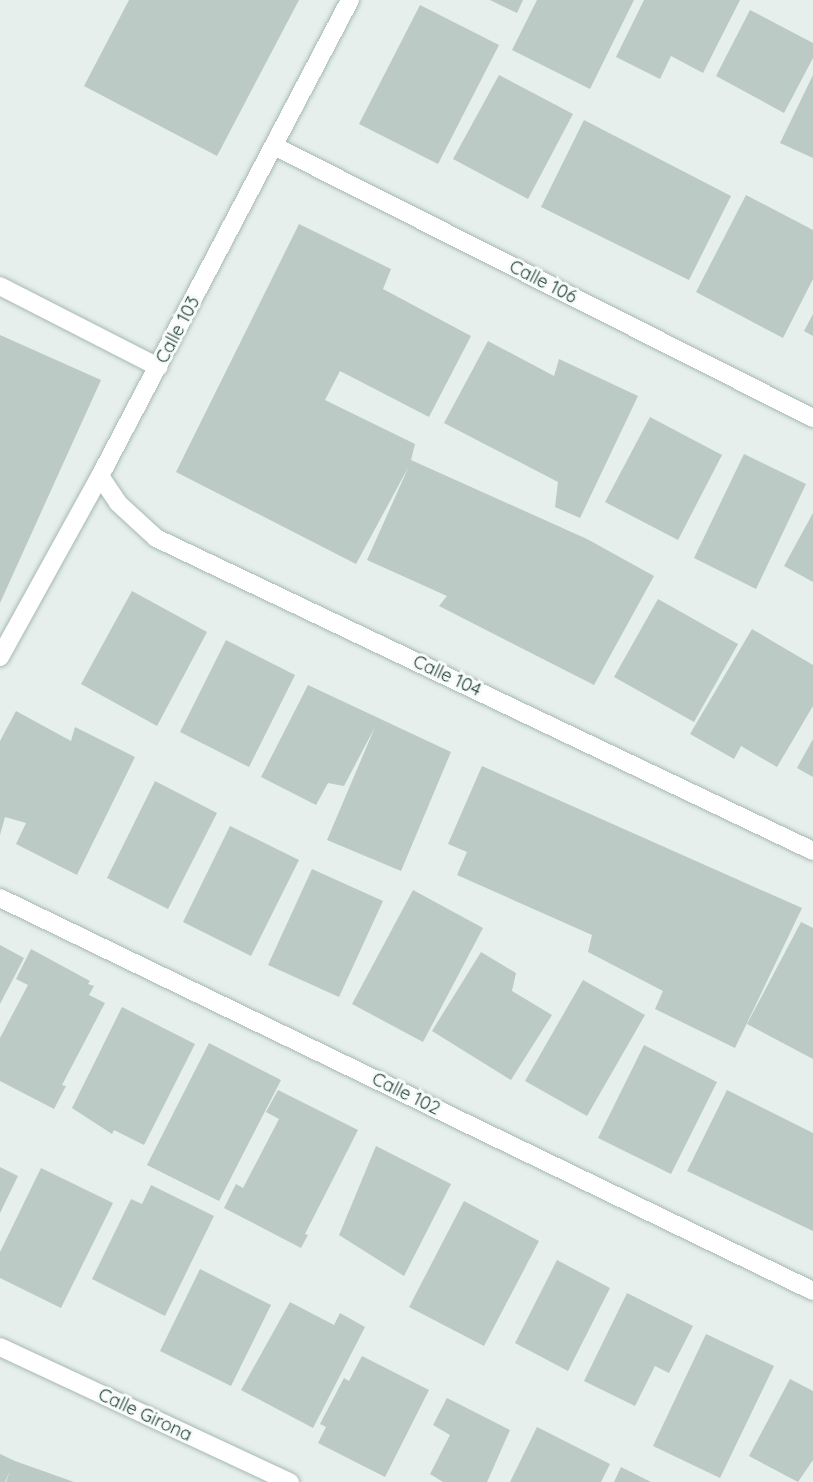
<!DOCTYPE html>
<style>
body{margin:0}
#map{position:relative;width:813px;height:1482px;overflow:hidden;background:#e6efeb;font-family:Quicksand,sans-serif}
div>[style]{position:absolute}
.building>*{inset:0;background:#bbcac4}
.roads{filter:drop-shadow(0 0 2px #a8b8b2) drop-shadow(0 0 2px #a8b8b2)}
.lane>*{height:18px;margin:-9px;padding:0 9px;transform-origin:9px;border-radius:9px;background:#fff}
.street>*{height:18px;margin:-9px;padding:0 9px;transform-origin:9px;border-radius:9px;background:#fff}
span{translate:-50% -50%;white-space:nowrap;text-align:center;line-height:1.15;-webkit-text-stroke:6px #f7fbf9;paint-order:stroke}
.street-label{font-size:18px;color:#24423a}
</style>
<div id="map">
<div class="building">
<i style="clip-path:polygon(129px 0,299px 0,217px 156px,84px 86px)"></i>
<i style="clip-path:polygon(490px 0,523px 0,517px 13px)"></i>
<i style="clip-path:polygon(537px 0,634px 0,590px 89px,512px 50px)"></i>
<i style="clip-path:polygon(644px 0,740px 0,703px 73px,671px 56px,660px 79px,616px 57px)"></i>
<i style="clip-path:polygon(420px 5px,499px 45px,438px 164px,359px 124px)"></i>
<i style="clip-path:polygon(750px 10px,813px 43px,813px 58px,784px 113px,716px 76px)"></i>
<i style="clip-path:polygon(499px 75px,573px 114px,528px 199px,453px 159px)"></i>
<i style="clip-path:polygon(813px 75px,813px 158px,780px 143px)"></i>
<i style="clip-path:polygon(584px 120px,731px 196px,689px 280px,541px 207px)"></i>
<i style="clip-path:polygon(746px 195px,813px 230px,813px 279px,783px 338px,696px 292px)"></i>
<i style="clip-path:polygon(299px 224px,391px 269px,383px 289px,471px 336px,429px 417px,340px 371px,325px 400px,415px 444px,411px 460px,587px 539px,654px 576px,594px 685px,439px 606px,447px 596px,367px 560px,409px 466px,356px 564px,176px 472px)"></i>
<i style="clip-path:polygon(813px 314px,813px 336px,804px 331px)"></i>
<i style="clip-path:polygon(0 335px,101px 380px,0 603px)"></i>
<i style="clip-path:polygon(488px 341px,554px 376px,559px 359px,638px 396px,580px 518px,555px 507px,558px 482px,444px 423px)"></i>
<i style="clip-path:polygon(650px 417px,722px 455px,678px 540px,605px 502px)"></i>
<i style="clip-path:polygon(744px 454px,806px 484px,756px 589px,694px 558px)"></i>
<i style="clip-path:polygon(813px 513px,813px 582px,784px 566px)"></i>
<i style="clip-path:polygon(132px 591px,207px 632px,157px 726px,81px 684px)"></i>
<i style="clip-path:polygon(658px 599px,738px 644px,694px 722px,614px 677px)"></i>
<i style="clip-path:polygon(752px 629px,813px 665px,813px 706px,777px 767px,741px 746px,734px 759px,690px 734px)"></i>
<i style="clip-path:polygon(226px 640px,295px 675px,249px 767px,180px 732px)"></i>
<i style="clip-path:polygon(308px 685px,451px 752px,401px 871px,327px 840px,375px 727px,344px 786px,328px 783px,316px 805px,261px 777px)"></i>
<i style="clip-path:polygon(16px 711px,71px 741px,75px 727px,135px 757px,77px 875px,16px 844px,26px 823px,5px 817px,0 835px,0 741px)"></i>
<i style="clip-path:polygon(813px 739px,813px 777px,797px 768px)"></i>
<i style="clip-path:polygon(482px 766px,802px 908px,735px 1048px,655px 1009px,663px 991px,588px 952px,592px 935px,457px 875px,467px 852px,448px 844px)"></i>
<i style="clip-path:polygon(155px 781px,217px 813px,168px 909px,107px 878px)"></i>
<i style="clip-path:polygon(230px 826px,299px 860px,251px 956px,183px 922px)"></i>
<i style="clip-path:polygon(312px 869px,383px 901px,339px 997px,268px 965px)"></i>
<i style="clip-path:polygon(413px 890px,483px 928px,423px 1042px,352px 1004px)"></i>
<i style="clip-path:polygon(801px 922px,813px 928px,813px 1059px,747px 1024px)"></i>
<i style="clip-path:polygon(0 945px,24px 958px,0 1004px)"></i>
<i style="clip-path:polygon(31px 949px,90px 981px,88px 984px,94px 986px,89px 995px,105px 1003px,62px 1085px,66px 1086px,54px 1109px,0 1081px,0 1038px,28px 985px,16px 979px)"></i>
<i style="clip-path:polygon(481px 952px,516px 973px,512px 991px,552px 1015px,511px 1080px,432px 1031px)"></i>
<i style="clip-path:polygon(583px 980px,645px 1015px,587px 1116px,525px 1081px)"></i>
<i style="clip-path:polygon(122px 1007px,195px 1044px,144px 1145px,114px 1130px,112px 1134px,72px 1108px)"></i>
<i style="clip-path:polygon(209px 1043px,281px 1080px,219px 1201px,147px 1165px)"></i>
<i style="clip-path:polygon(644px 1045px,717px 1082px,671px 1174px,598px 1138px)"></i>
<i style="clip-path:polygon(278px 1090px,358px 1130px,305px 1234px,308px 1235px,301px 1248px,224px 1208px,236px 1184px,243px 1188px,279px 1119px,266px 1112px)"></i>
<i style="clip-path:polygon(727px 1090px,813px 1133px,813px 1231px,687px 1171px)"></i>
<i style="clip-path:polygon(376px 1146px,451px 1184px,404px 1276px,339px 1235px)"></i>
<i style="clip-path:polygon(0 1167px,18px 1176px,0 1213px)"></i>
<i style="clip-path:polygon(41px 1168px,113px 1203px,61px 1308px,0 1278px,0 1252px)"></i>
<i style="clip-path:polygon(151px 1185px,214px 1216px,165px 1316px,92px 1279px,131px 1199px,142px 1204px)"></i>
<i style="clip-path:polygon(464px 1201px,539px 1241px,484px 1346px,409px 1307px)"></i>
<i style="clip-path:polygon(557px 1260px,610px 1288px,568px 1371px,515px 1343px)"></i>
<i style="clip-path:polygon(200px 1269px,271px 1305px,231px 1386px,160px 1351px)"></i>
<i style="clip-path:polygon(627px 1293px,693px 1326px,669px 1373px,655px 1366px,635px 1406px,584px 1381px)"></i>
<i style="clip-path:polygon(290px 1302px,334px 1325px,340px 1313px,365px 1327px,313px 1428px,241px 1390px)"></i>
<i style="clip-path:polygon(706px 1334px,774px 1366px,720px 1478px,653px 1446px)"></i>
<i style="clip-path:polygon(362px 1356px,429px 1390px,385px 1477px,318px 1443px,326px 1427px,320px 1424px,344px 1378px,349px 1381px)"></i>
<i style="clip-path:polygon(790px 1379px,813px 1391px,813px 1460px,798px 1482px,749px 1456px)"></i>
<i style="clip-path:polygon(447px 1398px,510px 1430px,487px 1482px,443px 1482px,430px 1474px,450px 1435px,433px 1425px)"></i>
<i style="clip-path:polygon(537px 1427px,610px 1464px,601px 1482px,510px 1482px)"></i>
<i style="clip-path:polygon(0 1454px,15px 1461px,74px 1482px,6px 1482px,10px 1471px,5px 1482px,0 1482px)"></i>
<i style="clip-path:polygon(621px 1467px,651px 1482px,614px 1482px)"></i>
</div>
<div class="roads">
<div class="lane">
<i style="left:0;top:286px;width:178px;rotate:27.1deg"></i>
</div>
<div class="street">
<i style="left:274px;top:146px;width:604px;rotate:26.78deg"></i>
<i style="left:100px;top:476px;width:32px;rotate:56deg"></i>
<i style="left:118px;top:503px;width:52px;rotate:42.6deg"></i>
<i style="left:156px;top:538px;width:728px;rotate:25.47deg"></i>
<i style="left:0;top:657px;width:207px;rotate:-61.1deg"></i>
<i style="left:100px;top:476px;width:538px;rotate:-62.29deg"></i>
<i style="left:0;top:898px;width:903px;rotate:25.8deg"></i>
<i style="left:0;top:1347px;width:320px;rotate:25deg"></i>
</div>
</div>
<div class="street-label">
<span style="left:543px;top:282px;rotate:27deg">Calle 106</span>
<span style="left:178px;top:330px;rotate:-62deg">Calle 103</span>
<span style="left:447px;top:676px;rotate:25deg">Calle 104</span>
<span style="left:406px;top:1094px;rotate:26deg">Calle 102</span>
<span style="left:145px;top:1415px;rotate:25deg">Calle Girona</span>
</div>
</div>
